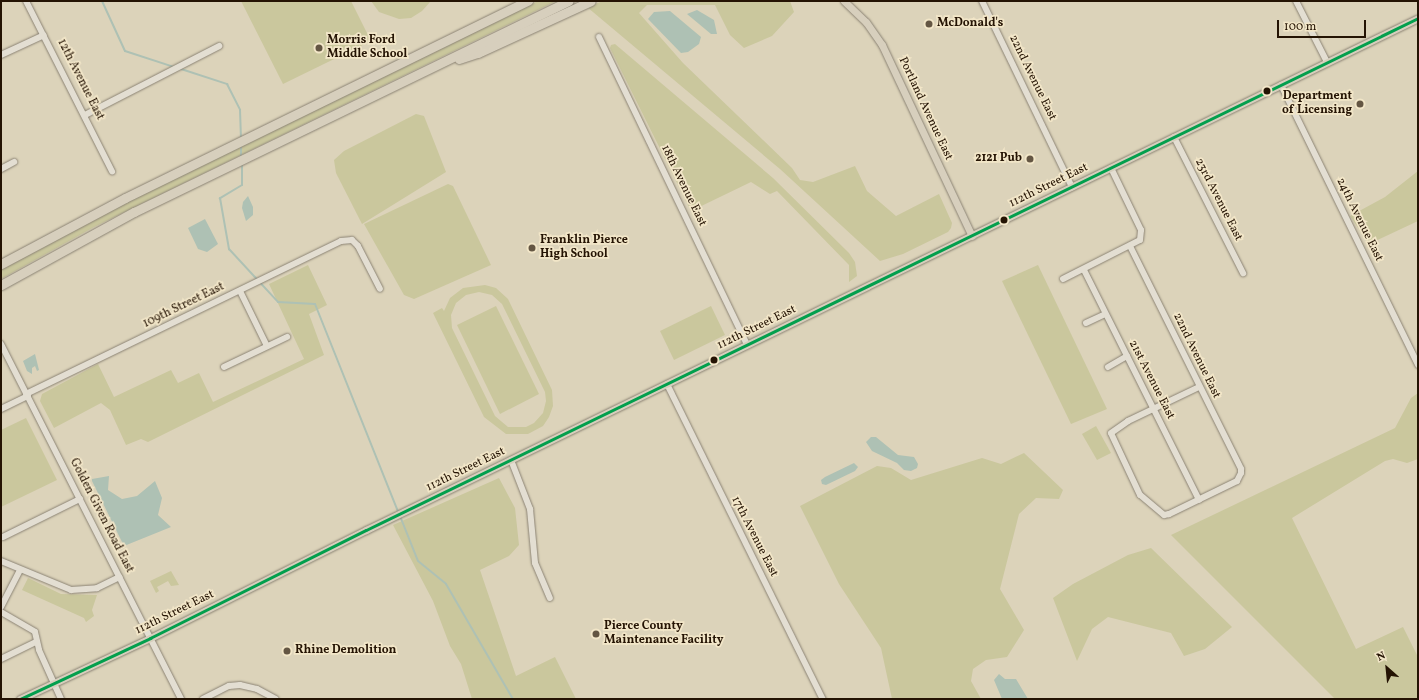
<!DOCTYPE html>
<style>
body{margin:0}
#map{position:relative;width:1419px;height:700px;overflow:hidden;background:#dcd3ba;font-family:Vollkorn,serif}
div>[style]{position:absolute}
.green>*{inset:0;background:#cac79d}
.water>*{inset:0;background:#aec1b4}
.stream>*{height:2px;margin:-1px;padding:0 1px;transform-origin:1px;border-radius:1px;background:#aec1b4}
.roads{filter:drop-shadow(0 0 1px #8b8374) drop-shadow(0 0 1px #8b8374)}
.minor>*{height:6px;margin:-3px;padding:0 3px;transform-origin:3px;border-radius:3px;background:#e3ded2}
.major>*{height:7px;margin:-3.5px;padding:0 3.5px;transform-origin:3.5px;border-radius:3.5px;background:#d7cfbd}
.highway>*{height:9px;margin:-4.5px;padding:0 4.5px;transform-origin:4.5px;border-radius:4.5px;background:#d7cfbd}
.bus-1>*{height:3px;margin:-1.5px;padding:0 1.5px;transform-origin:1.5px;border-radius:1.5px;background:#029f4d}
.dots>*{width:11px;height:11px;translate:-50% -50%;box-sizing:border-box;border:2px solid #f2e6c8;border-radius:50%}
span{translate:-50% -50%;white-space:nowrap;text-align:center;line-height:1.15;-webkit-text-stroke:3.5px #f2e6c8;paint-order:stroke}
.poi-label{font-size:12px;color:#241303;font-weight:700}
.left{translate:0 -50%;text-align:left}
.right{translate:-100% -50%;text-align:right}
.street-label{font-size:12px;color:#241303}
.frame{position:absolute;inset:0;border:2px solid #241303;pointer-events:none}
.north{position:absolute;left:1367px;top:648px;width:40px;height:40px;-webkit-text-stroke:3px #f2e6c8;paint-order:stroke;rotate:333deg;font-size:11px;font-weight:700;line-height:16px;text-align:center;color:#241303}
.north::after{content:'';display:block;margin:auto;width:14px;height:18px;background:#241303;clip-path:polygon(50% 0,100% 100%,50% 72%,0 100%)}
.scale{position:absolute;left:1277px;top:20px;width:89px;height:18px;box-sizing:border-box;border:2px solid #241303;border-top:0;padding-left:5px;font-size:12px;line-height:14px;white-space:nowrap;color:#241303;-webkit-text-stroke:3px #f2e6c8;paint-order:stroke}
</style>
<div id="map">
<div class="green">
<i style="clip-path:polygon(241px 1px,351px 1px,371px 41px,283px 84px)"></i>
<i style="clip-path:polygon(371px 1px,431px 1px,422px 11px,411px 18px,399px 19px,379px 12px)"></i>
<i style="clip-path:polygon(538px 1px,556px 1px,94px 227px,1px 279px,1px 270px,86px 222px)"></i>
<i style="clip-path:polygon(603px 1px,790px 1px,794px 12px,772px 36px,744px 48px,730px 35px,715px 5px,647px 5px,639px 13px,683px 63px,792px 168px,800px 180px,813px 182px,855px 166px,867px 191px,896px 216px,939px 194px,952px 223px,951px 228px,948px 232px,903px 254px,880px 261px,780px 169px,587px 7px)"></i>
<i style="clip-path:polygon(615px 44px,773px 178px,849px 253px,855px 262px,857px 276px,849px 282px,849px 265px,777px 191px,770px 194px,751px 182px,691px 211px,610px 48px,611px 45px)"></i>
<i style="clip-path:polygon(416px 114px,424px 116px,446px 172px,362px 224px,336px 173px,334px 160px,344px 151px)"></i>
<i style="clip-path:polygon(1418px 171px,1418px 221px,1369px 244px,1350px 216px,1385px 197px)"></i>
<i style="clip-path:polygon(448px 184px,453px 186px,491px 265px,414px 299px,404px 295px,364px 224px)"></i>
<i style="clip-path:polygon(308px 265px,327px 305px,309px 314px,324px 355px,148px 442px,141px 439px,126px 445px,110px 410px,101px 403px,54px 428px,40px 401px,42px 394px,98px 364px,114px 397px,171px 370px,178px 383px,199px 373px,213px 402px,304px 359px,269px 284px)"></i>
<i style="clip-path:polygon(1038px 265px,1107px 409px,1071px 424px,1002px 281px)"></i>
<i style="clip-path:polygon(evenodd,485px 285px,496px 288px,508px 299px,552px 390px,553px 406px,549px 417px,543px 426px,528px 434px,506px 434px,484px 417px,433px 313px,442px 308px,444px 311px,450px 298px,463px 288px,485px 285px,479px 292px,492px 295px,502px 304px,545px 392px,546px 401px,543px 413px,534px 423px,526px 427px,508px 427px,495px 416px,452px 328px,451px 315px,456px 303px,466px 295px,479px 292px)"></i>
<i style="clip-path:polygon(496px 306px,539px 394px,500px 414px,457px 325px)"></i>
<i style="clip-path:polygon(711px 306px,725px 335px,674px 360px,660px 331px)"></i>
<i style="clip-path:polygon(1418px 393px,1418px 459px,1407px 463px,1393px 459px,1385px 461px,1292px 518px,1356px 649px,1403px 627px,1418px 657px,1418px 699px,1335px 699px,1171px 535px,1395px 428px,1411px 398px)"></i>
<i style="clip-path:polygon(26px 418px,57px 480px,1px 507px,1px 430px)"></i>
<i style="clip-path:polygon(1096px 426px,1111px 453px,1097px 460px,1082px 434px)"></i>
<i style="clip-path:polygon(1024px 453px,1063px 490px,1059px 499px,1036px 498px,1019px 514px,1000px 589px,1024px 630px,1007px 657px,986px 660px,973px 669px,971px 681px,981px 699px,892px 699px,881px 648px,839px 584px,800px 506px,877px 466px,891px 468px,911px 480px,982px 458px,1001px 464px)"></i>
<i style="clip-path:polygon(499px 478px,515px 508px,519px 545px,509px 556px,480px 570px,516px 676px,555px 657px,576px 699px,472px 699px,461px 664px,450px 646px,433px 601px,393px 525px)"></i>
<i style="clip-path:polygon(1151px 548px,1232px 627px,1205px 649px,1184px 656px,1171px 633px,1108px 617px,1092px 629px,1077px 661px,1053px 598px,1073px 584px,1128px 555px)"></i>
<i style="clip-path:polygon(171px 571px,179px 585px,171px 586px,168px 581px,157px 587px,159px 591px,156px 593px,150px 581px)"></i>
<i style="clip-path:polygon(28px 578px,61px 594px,97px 595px,92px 610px,94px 616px,86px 622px,84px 618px,22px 590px)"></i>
</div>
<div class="water">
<i style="clip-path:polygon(697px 10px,714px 20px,717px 34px,711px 34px,687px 14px)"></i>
<i style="clip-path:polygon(670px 11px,701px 37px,699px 44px,688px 52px,681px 53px,648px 19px,654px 12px)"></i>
<i style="clip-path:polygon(248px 196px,253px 207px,253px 215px,246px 221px,242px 208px,243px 202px)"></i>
<i style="clip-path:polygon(205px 219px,218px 244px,207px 252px,198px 249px,188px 228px)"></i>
<i style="clip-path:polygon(35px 354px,39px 370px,37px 371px,35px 366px,32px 368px,32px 374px,27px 371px,23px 361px)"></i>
<i style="clip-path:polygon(871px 437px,876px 437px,898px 455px,914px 457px,918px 464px,917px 468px,911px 471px,904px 470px,897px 463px,872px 451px,866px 442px)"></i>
<i style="clip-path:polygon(854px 463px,858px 467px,855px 471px,826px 485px,822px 484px,821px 480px,825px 477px)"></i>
<i style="clip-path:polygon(109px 476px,108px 490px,122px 499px,137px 496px,155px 481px,162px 498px,158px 515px,171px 527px,124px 546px,92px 481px,92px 479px)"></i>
<i style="clip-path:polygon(999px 674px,1005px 679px,1016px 679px,1028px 699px,1002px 699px,994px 680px)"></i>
</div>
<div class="stream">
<i style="left:102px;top:1px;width:55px;rotate:65.3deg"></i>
<i style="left:125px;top:51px;width:52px;rotate:18.1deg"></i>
<i style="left:178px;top:68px;width:52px;rotate:18.1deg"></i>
<i style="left:227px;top:84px;width:29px;rotate:63deg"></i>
<i style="left:240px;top:110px;width:28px;rotate:88deg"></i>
<i style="left:241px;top:144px;width:12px;rotate:90deg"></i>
<i style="left:242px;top:162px;width:23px;rotate:90deg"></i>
<i style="left:242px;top:185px;width:26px;rotate:149deg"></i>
<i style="left:220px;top:198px;width:52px;rotate:80deg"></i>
<i style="left:229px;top:249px;width:72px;rotate:47.2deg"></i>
<i style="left:278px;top:302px;width:37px;rotate:3deg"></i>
<i style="left:315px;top:304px;width:224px;rotate:68.2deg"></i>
<i style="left:400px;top:516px;width:48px;rotate:68.2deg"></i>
<i style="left:418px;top:561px;width:36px;rotate:39deg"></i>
<i style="left:446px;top:584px;width:133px;rotate:59.8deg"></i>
</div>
<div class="roads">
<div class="minor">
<i style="left:26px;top:1px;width:191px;rotate:63.2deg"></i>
<i style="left:982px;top:1px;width:207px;rotate:64.2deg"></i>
<i style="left:1296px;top:1px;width:68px;rotate:63.1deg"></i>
<i style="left:599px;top:37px;width:342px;rotate:64.3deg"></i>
<i style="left:1px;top:55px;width:47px;rotate:-24.9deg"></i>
<i style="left:1281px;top:85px;width:312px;rotate:63.9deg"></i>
<i style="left:85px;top:115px;width:151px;rotate:-27.2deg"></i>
<i style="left:1174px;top:137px;width:153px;rotate:63.1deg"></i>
<i style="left:1px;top:169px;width:15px;rotate:-28deg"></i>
<i style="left:1130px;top:246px;width:249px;rotate:63.5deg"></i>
<i style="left:1241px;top:469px;width:4px;rotate:90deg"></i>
<i style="left:1241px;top:473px;width:9px;rotate:117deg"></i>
<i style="left:1237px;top:481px;width:76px;rotate:154.1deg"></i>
<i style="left:1169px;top:514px;width:5px;rotate:169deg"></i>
<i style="left:1164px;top:515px;width:31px;rotate:-140deg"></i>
<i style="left:1140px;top:495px;width:68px;rotate:-115.1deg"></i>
<i style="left:1111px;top:433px;width:21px;rotate:-35deg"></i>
<i style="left:1128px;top:421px;width:79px;rotate:-25.6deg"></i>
<i style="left:1084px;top:270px;width:257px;rotate:63.4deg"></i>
<i style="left:1063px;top:279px;width:86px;rotate:-26.9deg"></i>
<i style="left:1140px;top:240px;width:10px;rotate:-84deg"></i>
<i style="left:1141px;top:230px;width:69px;rotate:-115.8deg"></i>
<i style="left:240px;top:291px;width:61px;rotate:63.9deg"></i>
<i style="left:1086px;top:323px;width:21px;rotate:-25deg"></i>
<i style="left:1px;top:344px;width:398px;rotate:63.1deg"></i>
<i style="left:224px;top:367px;width:70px;rotate:-25.5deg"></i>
<i style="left:1108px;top:367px;width:22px;rotate:-30deg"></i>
<i style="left:667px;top:384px;width:352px;rotate:63.7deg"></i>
<i style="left:26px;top:394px;width:350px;rotate:-25.9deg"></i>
<i style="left:341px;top:241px;width:11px;rotate:-5deg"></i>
<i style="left:352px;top:240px;width:8px;rotate:45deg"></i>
<i style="left:358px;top:246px;width:48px;rotate:62.9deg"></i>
<i style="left:1px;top:409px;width:30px;rotate:-26deg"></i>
<i style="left:511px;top:460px;width:53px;rotate:68.8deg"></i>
<i style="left:530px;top:509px;width:54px;rotate:84.7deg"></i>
<i style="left:535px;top:563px;width:38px;rotate:67deg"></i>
<i style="left:3px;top:537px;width:86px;rotate:-26.3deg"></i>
<i style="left:1px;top:561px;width:76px;rotate:22.5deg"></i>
<i style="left:71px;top:590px;width:26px;rotate:-4deg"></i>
<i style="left:97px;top:588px;width:25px;rotate:-26deg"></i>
<i style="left:1px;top:607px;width:42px;rotate:-62.8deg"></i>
<i style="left:1px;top:612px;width:39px;rotate:30deg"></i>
<i style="left:35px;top:632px;width:18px;rotate:77deg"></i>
<i style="left:39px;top:650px;width:54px;rotate:65.8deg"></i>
<i style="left:1px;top:659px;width:39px;rotate:-26deg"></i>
<i style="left:203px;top:699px;width:29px;rotate:-27deg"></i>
<i style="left:229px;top:686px;width:11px;rotate:-5deg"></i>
<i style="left:240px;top:685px;width:17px;rotate:13deg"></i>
<i style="left:257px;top:689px;width:21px;rotate:28deg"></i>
</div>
<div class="major">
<i style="left:844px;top:1px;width:30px;rotate:44deg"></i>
<i style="left:866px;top:22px;width:28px;rotate:55deg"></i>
<i style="left:882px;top:45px;width:211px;rotate:64.8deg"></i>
<i style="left:20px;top:699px;width:144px;rotate:-25.1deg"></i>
<i style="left:150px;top:638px;width:241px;rotate:-26.6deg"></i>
<i style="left:366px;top:530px;width:1170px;rotate:-25.95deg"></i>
</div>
<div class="highway">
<i style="left:459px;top:59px;width:20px;rotate:-18deg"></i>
<i style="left:478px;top:53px;width:124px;rotate:-24.7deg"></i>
<i style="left:1px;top:264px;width:140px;rotate:-28deg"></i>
<i style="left:125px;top:198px;width:449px;rotate:-26.1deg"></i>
<i style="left:1px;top:285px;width:152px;rotate:-28.8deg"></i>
<i style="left:134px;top:212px;width:483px;rotate:-25.9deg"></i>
</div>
</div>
<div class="bus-1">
<i style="left:20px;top:699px;width:144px;rotate:-25.1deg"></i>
<i style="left:150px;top:638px;width:241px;rotate:-26.6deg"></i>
<i style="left:366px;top:530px;width:1170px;rotate:-25.95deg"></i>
</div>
<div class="dots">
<i style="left:929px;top:24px;background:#645643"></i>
<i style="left:319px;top:48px;background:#645643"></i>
<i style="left:1267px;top:91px;background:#241303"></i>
<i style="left:1360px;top:104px;background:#645643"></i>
<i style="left:1030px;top:159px;background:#645643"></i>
<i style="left:1004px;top:220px;background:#241303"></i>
<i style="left:532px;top:248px;background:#645643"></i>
<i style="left:714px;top:360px;background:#241303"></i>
<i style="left:596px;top:634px;background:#645643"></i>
<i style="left:287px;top:651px;background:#645643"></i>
</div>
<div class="poi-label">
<span class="left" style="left:937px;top:24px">McDonald's</span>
<span class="left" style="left:327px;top:48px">Morris Ford<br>Middle School</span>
<span class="right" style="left:1352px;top:104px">Department<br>of Licensing</span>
<span class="right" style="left:1022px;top:159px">2121 Pub</span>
<span class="left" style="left:540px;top:248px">Franklin Pierce<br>High School</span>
<span class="left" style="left:604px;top:634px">Pierce County<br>Maintenance Facility</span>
<span class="left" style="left:295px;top:651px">Rhine Demolition</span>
</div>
<div class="street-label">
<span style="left:1032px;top:78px;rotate:64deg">22nd Avenue East</span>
<span style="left:80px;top:80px;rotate:63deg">12th Avenue East</span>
<span style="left:925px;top:109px;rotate:65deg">Portland Avenue East</span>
<span style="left:683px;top:186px;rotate:64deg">18th Avenue East</span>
<span style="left:1049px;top:186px;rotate:-26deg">112th Street East</span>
<span style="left:1218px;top:200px;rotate:63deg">23rd Avenue East</span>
<span style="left:1359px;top:220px;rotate:64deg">24th Avenue East</span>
<span style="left:184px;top:306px;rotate:-26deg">109th Street East</span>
<span style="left:757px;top:328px;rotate:-26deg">112th Street East</span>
<span style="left:1196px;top:356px;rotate:64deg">22nd Avenue East</span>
<span style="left:1151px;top:380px;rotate:63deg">21st Avenue East</span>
<span style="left:466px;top:470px;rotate:-26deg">112th Street East</span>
<span style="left:101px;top:516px;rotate:63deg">Golden Given Road East</span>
<span style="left:754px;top:537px;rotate:63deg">17th Avenue East</span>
<span style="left:175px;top:613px;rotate:-26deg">112th Street East</span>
</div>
<div class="frame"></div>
<div class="north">N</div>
<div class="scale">100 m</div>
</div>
